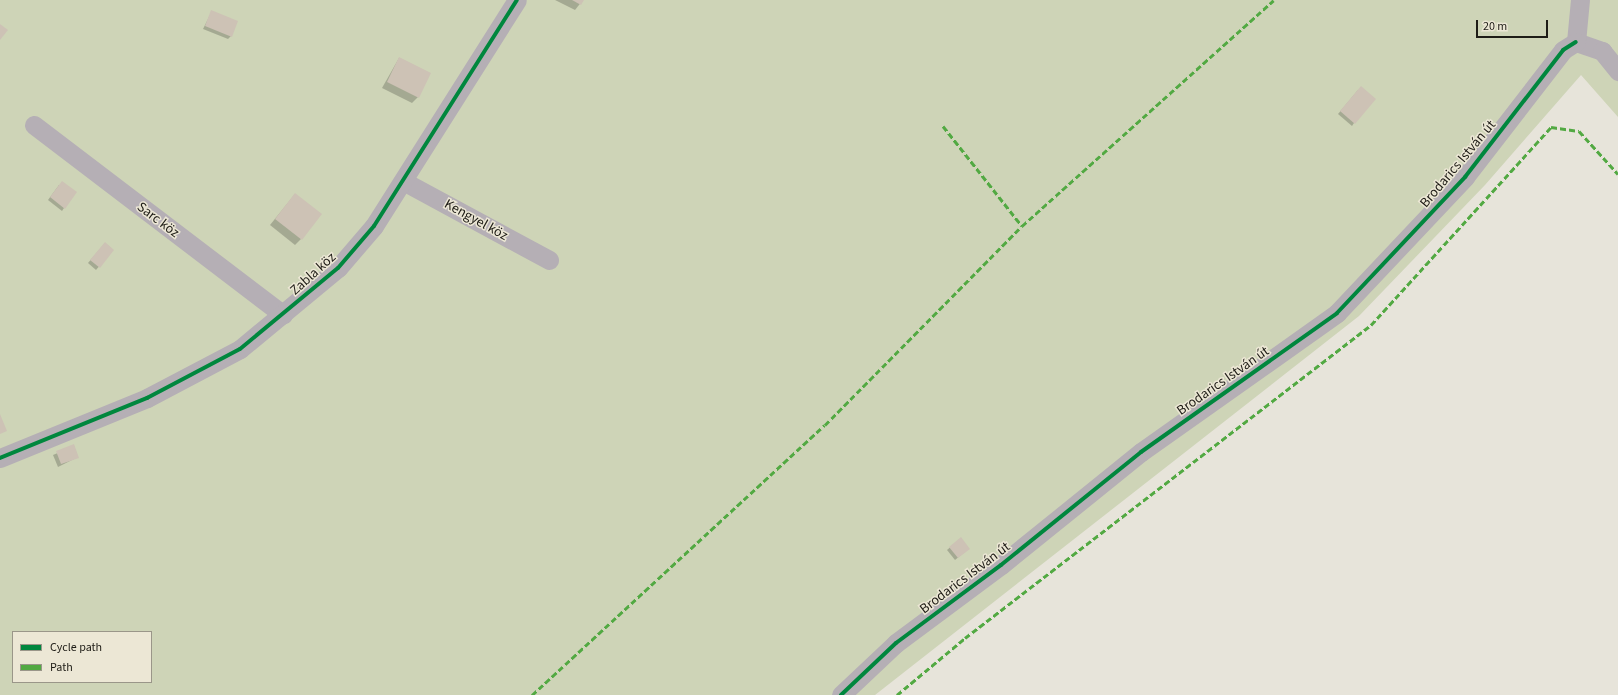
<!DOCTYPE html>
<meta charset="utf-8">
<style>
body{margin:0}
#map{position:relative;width:1618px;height:695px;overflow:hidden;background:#e7e4da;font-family:"Source Sans 3",sans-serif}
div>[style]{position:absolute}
.green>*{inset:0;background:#ced4b7}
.shadow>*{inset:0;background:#0003}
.building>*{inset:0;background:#cdc2b5}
.minor>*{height:19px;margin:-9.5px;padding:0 9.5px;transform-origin:9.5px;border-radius:9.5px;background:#b5afb5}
.quiet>*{height:3px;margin-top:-1.5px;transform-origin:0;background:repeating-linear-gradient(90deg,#52a942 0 6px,transparent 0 9px)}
.cycleway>*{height:4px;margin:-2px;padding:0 2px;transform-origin:2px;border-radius:2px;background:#00873e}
span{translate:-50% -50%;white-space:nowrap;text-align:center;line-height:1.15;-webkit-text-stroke:3px #ece7d5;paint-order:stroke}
.street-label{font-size:14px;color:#1e1c16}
.legend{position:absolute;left:12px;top:631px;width:140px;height:52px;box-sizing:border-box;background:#ece7d5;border:1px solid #9a9689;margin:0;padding:5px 7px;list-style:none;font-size:12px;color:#1e1c16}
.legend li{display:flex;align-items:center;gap:8px;height:20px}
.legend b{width:20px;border:1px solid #9a9689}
.scale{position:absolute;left:1476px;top:20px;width:72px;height:18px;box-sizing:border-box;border:2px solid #1e1c16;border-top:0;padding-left:5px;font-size:12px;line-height:14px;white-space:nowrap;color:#1e1c16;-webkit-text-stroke:3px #ece7d5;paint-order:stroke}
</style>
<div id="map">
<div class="green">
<i style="clip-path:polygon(evenodd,0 0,1618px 0,1618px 117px,1581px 75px,1485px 185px,1359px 316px,875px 695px,0 695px,0 0,13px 632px,151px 632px,151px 682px,13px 682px,13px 632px)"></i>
</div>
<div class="shadow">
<i style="clip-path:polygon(555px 0,583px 0,575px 10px)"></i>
<i style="clip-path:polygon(212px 11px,231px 36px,228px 39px,203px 29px)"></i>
<i style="clip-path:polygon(399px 58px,418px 97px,412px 103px,382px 88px)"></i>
<i style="clip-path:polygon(1358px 90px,1354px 123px,1352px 126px,1338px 114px)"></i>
<i style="clip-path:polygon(59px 185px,64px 208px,62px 211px,48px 200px)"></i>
<i style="clip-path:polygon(295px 194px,301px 239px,295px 245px,270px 225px)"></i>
<i style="clip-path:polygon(105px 243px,113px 250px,96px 270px,88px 263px)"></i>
<i style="clip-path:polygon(74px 446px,78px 457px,58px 467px,53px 455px)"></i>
<i style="clip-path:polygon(961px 538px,966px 551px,955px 560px,947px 550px)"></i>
</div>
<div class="building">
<i style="clip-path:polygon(572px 0,584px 0,581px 5px)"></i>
<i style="clip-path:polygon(211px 10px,238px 21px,232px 37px,205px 26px)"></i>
<i style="clip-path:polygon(0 24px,8px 30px,0 40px)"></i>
<i style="clip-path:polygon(399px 57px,431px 73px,419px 98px,387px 82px)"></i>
<i style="clip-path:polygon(1361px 86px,1376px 99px,1355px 124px,1340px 111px)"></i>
<i style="clip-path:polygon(62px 181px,77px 192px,65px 209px,50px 197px)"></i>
<i style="clip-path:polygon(295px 193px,322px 214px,302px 240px,275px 219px)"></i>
<i style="clip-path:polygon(105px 242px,114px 250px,100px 268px,90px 260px)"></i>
<i style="clip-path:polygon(0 414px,7px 431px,0 434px)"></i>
<i style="clip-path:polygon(74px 444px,79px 458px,61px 464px,56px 451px)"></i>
<i style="clip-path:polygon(961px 537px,970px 549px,958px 558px,949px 547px)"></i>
</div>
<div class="minor">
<i style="left:1576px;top:42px;width:28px;rotate:19deg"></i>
<i style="left:1602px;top:51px;width:26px;rotate:51deg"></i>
<i style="left:1576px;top:42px;width:42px;rotate:-84.6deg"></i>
<i style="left:34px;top:125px;width:313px;rotate:37.3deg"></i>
<i style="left:403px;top:181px;width:166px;rotate:28.4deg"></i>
<i style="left:0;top:458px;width:159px;rotate:-22.2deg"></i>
<i style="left:147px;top:398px;width:105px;rotate:-27.8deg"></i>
<i style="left:240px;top:349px;width:127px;rotate:-39.6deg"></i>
<i style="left:338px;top:268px;width:55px;rotate:-49.4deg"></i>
<i style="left:374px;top:226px;width:267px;rotate:-57.7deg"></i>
<i style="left:841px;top:695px;width:76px;rotate:-43.4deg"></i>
<i style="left:896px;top:643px;width:131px;rotate:-36.6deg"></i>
<i style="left:1001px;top:565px;width:180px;rotate:-38.9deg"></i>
<i style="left:1141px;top:452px;width:240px;rotate:-35.3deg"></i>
<i style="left:1337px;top:313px;width:187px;rotate:-46.7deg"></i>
<i style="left:1465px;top:177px;width:160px;rotate:-52.3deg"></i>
<i style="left:1563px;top:50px;width:15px;rotate:-32deg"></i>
</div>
<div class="quiet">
<i style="left:943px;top:126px;width:127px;rotate:51.7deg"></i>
<i style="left:532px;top:695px;width:398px;rotate:-42.7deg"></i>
<i style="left:825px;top:425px;width:280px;rotate:-45.3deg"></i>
<i style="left:1022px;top:226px;width:338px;rotate:-41.9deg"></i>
<i style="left:897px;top:695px;width:89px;rotate:-40deg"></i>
<i style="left:965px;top:638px;width:513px;rotate:-37.63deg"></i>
<i style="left:1371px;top:325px;width:268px;rotate:-47.7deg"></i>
<i style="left:1551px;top:127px;width:28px;rotate:8deg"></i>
<i style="left:1579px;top:131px;width:58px;rotate:47.8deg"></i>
</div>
<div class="cycleway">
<i style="left:0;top:458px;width:159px;rotate:-22.2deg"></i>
<i style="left:147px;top:398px;width:105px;rotate:-27.8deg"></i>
<i style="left:240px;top:349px;width:127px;rotate:-39.6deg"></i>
<i style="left:338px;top:268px;width:55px;rotate:-49.4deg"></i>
<i style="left:374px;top:226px;width:267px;rotate:-57.7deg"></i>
<i style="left:841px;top:695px;width:76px;rotate:-43.4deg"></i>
<i style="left:896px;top:643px;width:131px;rotate:-36.6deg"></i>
<i style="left:1001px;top:565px;width:180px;rotate:-38.9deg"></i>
<i style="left:1141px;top:452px;width:240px;rotate:-35.3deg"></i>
<i style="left:1337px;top:313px;width:187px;rotate:-46.7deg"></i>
<i style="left:1465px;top:177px;width:160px;rotate:-52.3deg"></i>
<i style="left:1563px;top:50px;width:15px;rotate:-32deg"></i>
</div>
<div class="street-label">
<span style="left:1458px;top:164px;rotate:-50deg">Brodarics István út</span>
<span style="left:158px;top:220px;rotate:37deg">Sarc köz</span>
<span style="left:476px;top:220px;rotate:29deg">Kengyel köz</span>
<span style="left:313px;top:274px;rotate:-42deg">Zabla köz</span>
<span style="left:1223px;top:381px;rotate:-35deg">Brodarics István út</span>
<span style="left:965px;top:578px;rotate:-37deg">Brodarics István út</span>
</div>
<ul class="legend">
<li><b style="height:5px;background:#00873e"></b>Cycle path</li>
<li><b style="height:5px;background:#52a942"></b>Path</li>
</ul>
<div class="scale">20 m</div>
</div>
